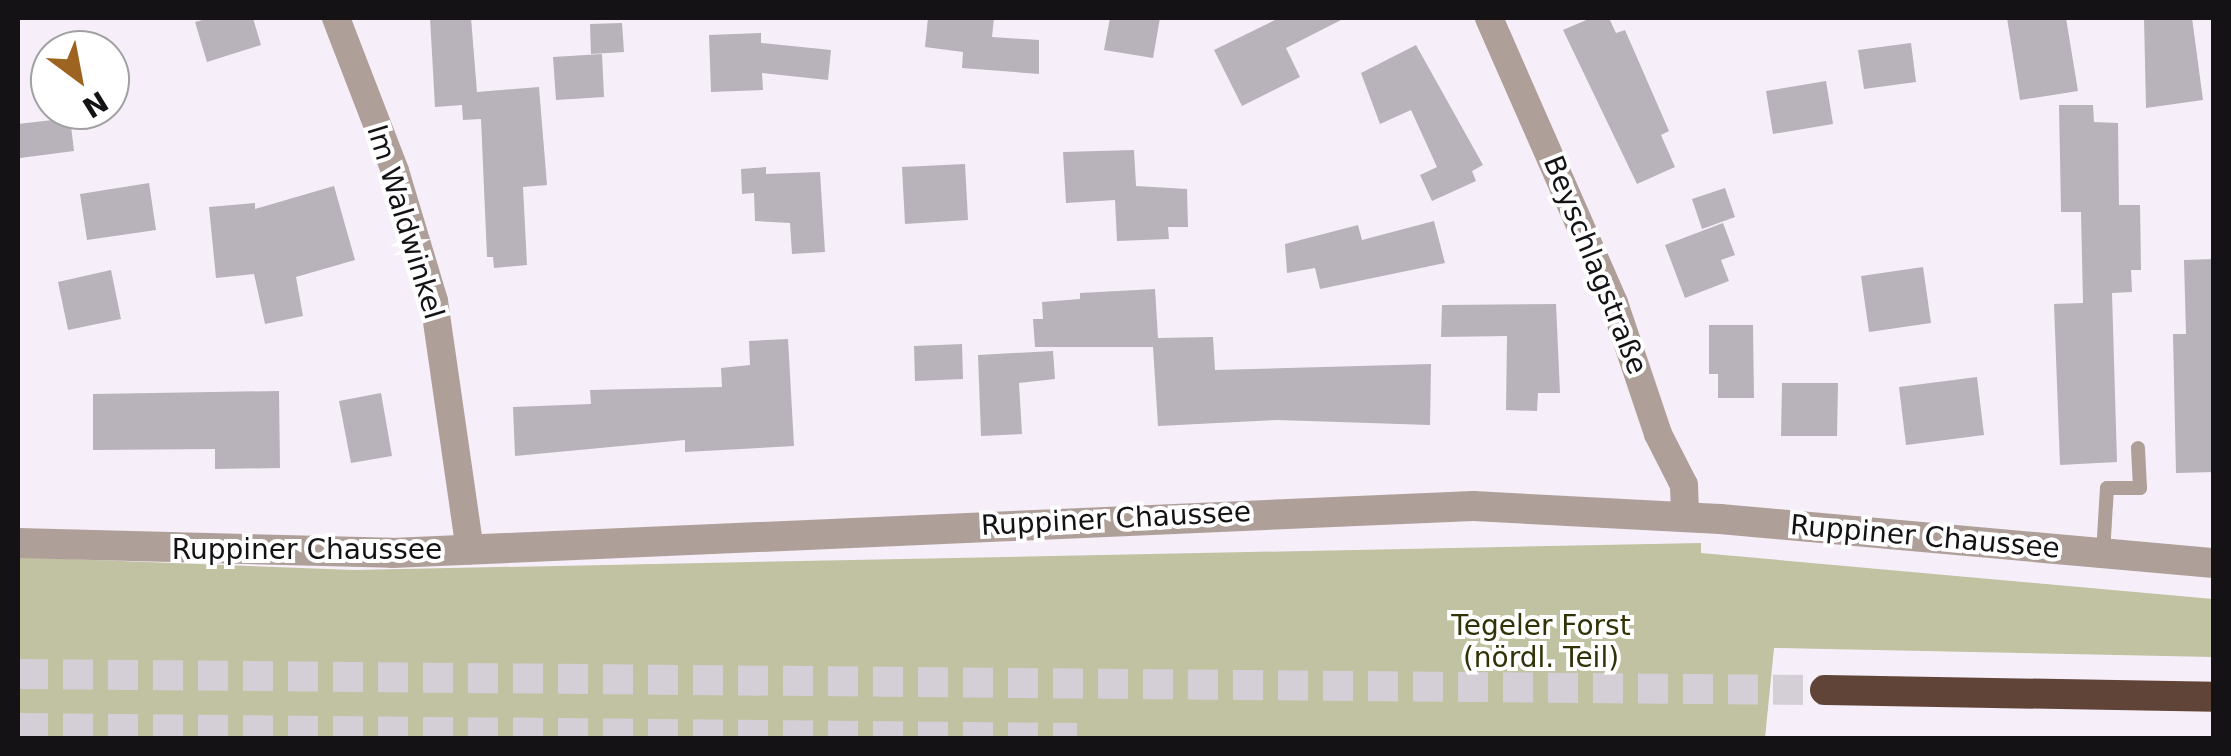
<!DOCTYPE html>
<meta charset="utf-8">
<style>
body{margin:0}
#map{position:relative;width:2231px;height:756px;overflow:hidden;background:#f6eff9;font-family:"DejaVu Sans",sans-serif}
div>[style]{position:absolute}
.forest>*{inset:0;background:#c0c2a1}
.building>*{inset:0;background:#b8b2bb}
.motorway-tunnel>*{height:30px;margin-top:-15px;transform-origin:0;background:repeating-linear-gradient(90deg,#d4ced7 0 30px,transparent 0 45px)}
.service>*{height:14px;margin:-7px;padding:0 7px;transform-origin:7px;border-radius:7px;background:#af9f99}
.minor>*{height:28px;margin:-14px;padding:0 14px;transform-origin:14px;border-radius:14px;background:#af9f99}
.tertiary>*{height:30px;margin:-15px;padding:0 15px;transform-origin:15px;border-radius:15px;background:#af9f99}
.motorway>*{height:30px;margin:-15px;padding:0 15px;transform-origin:15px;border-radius:15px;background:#614438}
span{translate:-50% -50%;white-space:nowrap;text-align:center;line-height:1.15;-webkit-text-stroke:8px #fff;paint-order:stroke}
.street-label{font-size:28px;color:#151216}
.park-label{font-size:28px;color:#313207}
.frame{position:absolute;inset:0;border:20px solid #151216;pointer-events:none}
.north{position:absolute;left:30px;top:30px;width:100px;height:100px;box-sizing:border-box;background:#fff;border:2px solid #a1a0a2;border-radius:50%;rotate:148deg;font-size:28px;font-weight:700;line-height:40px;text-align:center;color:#151216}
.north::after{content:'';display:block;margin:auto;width:35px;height:45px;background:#9d6421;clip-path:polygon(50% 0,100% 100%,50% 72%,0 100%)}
</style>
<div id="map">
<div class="forest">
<i style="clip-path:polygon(1701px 543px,1701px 553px,2213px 599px,2213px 657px,1774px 648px,1765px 738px,18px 738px,18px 557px,354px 570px)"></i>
</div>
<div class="building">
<i style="clip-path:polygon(210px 18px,253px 18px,261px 45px,207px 62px,195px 22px)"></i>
<i style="clip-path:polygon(430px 18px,471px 18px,477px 92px,539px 87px,547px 185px,523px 187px,527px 265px,494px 268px,493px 257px,487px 257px,481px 119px,463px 120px,462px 105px,435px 107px)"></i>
<i style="clip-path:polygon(928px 18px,994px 18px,992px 37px,1039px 40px,1039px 74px,962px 68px,963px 52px,925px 47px)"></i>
<i style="clip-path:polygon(1110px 18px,1160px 18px,1153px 58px,1104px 50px)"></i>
<i style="clip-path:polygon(1279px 18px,1345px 18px,1286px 48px,1300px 77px,1242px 106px,1214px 50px)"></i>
<i style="clip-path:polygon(1591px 18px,1609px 18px,1616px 33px,1625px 30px,1669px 131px,1661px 135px,1675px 167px,1637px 184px,1563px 30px)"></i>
<i style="clip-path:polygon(2007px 18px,2066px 18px,2078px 91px,2020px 100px)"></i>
<i style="clip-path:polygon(2144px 18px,2192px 18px,2203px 100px,2146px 108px)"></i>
<i style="clip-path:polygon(622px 23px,624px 52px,591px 54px,590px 24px)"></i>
<i style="clip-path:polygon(761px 33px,761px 43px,831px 50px,828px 80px,762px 73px,763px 90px,711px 92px,709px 35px)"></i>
<i style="clip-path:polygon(1911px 43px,1916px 82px,1864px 89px,1858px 50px)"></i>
<i style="clip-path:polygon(1416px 45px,1483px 165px,1472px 171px,1476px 181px,1432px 201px,1420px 175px,1437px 167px,1411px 110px,1380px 124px,1361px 73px)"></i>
<i style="clip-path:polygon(602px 54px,604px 97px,556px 100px,553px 57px)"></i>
<i style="clip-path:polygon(1826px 81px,1833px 124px,1773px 134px,1766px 91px)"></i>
<i style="clip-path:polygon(2059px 105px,2093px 105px,2094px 122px,2118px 123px,2119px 205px,2140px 205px,2141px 270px,2131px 270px,2132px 292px,2112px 293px,2117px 462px,2060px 465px,2054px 304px,2083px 303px,2081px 212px,2061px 212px)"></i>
<i style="clip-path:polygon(70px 118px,74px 151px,20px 158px,18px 124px)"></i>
<i style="clip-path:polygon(1134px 150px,1136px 186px,1187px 189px,1188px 227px,1168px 227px,1169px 239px,1117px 241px,1115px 200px,1066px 203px,1063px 152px)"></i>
<i style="clip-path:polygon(965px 164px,968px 220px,905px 224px,902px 167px)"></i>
<i style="clip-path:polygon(766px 167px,766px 174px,820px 172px,825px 252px,792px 254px,790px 223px,755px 221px,754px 193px,742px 194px,741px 169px)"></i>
<i style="clip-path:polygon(149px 183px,156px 230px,87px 240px,80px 194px)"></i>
<i style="clip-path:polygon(334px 186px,355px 260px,296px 277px,303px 316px,265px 324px,254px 274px,216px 278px,209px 207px,255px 203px,255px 209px)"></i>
<i style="clip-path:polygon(1725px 188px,1735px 217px,1702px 229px,1692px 199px)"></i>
<i style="clip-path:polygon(1434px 221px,1445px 263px,1320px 289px,1315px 268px,1287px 273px,1285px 244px,1358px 225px,1362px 240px)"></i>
<i style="clip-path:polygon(1723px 223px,1735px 255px,1721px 260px,1729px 281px,1685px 298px,1665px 245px)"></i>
<i style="clip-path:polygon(2214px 259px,2214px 472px,2176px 473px,2173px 334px,2186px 334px,2184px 260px)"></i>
<i style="clip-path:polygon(1923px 267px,1931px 323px,1869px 332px,1861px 276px)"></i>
<i style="clip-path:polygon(111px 270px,121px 319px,68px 330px,58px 282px)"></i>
<i style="clip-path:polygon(1155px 289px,1158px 338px,1213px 337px,1215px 370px,1431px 364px,1430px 425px,1277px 420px,1158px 426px,1153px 347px,1035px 347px,1033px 319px,1043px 319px,1042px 302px,1080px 299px,1080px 293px)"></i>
<i style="clip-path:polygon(1556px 304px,1560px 393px,1538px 393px,1537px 411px,1506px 410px,1507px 336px,1441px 337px,1442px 305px)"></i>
<i style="clip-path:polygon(1709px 325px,1753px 325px,1754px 398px,1718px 398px,1718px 374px,1709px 374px)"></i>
<i style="clip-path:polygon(788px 339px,794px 446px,685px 452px,685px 440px,515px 456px,513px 407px,591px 404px,590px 390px,722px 387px,721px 368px,750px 365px,749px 341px)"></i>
<i style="clip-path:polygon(962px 344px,963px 379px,915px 381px,914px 346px)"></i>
<i style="clip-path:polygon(1053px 351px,1055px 379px,1019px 383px,1022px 434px,981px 436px,978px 355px)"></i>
<i style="clip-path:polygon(1977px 377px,1984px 435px,1906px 445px,1899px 387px)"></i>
<i style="clip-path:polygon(1782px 383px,1838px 383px,1837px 436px,1781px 436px)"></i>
<i style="clip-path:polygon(279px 391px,280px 468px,215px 469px,215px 449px,93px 450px,93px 394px)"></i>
<i style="clip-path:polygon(381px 393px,392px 456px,351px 463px,339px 401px)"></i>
</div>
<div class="motorway-tunnel">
<i style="left:18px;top:674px;width:1807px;rotate:0.51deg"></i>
<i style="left:18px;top:728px;width:1059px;rotate:0.54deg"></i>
</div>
<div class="service">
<i style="left:2103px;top:553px;width:65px;rotate:-86.5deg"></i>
<i style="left:2107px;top:488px;width:33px"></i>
<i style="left:2140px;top:488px;width:40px;rotate:-92.9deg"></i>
</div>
<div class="minor">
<i style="left:336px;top:18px;width:164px;rotate:68.9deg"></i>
<i style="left:395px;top:171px;width:136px;rotate:73.3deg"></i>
<i style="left:434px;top:301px;width:252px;rotate:81.8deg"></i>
<i style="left:1489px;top:18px;width:311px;rotate:66.3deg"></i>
<i style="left:1614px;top:303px;width:138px;rotate:71.4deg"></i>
<i style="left:1658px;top:434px;width:57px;rotate:63deg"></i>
<i style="left:1684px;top:485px;width:31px;rotate:88deg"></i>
</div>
<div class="tertiary">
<i style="left:18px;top:543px;width:374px;rotate:1.5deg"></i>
<i style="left:392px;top:553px;width:1082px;rotate:-2.49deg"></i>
<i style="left:1473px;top:506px;width:247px;rotate:3deg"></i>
<i style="left:1720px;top:519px;width:496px;rotate:5.1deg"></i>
</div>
<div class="motorway">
<i style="left:1825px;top:690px;width:389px;rotate:1deg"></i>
</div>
<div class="street-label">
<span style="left:405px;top:222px;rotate:73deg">Im Waldwinkel</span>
<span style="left:1595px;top:265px;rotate:68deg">Beyschlagstraße</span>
<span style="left:1116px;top:519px;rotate:-3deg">Ruppiner Chaussee</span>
<span style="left:1925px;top:537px;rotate:5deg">Ruppiner Chaussee</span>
<span style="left:307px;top:550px">Ruppiner Chaussee</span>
</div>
<div class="park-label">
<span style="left:1541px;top:642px">Tegeler Forst<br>(nördl. Teil)</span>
</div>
<div class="frame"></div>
<div class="north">N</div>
</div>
